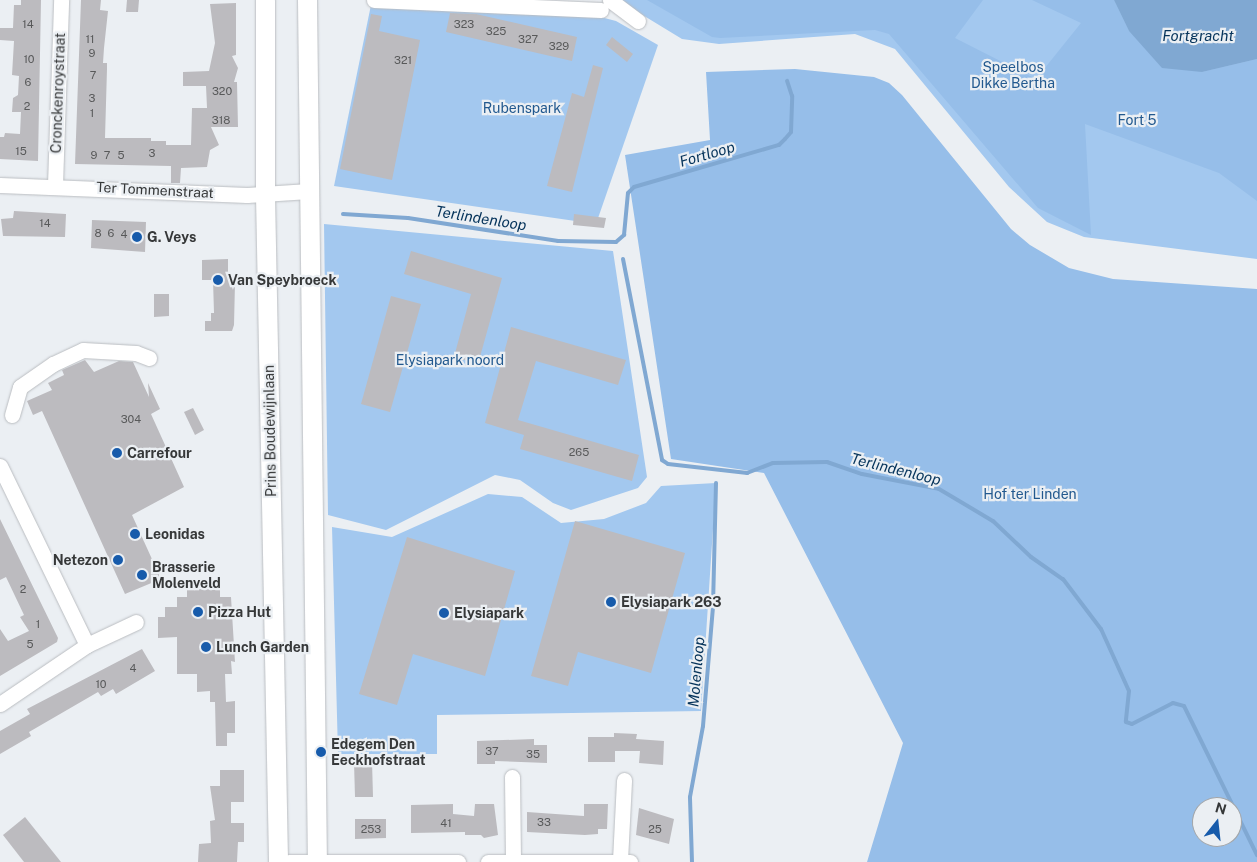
<!DOCTYPE html>
<style>
body{margin:0}
#map{position:relative;width:1257px;height:862px;overflow:hidden;background:#ebeff3;font-family:"Public Sans",sans-serif}
div>[style]{position:absolute}
.green>*{inset:0;background:#a3c8ef}
.forest>*{inset:0;background:#96bee9}
.water>*{inset:0;background:#80a8d2}
.stream>*{height:4px;margin:-2px;padding:0 2px;transform-origin:2px;border-radius:2px;background:#80a8d2}
.building>*{inset:0;background:#bcbbbf}
.roads{filter:drop-shadow(0 0 1px #babdc1) drop-shadow(0 0 1px #babdc1)}
.minor>*{height:15px;margin:-7.5px;padding:0 7.5px;transform-origin:7.5px;border-radius:7.5px;background:#fff}
.major>*{height:19px;margin:-9.5px;padding:0 9.5px;transform-origin:9.5px;border-radius:9.5px;background:#fff}
.dots>*{width:14px;height:14px;translate:-50% -50%;box-sizing:border-box;border:2px solid #ebeff3;border-radius:50%}
span{translate:-50% -50%;white-space:nowrap;text-align:center;line-height:1.15;-webkit-text-stroke:4.5px #ebeff3;paint-order:stroke}
.number-label{font-size:11px;color:#58595a}
.number-label span{-webkit-text-stroke-width:0}
.park-label{font-size:14px;color:#22598f}
.street-label{font-size:14px;color:#363839}
.poi-label{font-size:14px;color:#363839;font-weight:700}
.left{translate:0 -50%;text-align:left}
.right{translate:-100% -50%;text-align:right}
.water-label{font-size:15px;color:#06345b;font-style:italic}
.north{position:absolute;left:1192px;top:797px;width:50px;height:50px;box-sizing:border-box;background:#ebeff3;border:1px solid #a3a6a9;border-radius:50%;rotate:16deg;font-size:14px;font-weight:700;line-height:20px;text-align:center;color:#363839}
.north::after{content:'';display:block;margin:auto;width:18px;height:22px;background:#175bab;clip-path:polygon(50% 0,100% 100%,50% 72%,0 100%)}
</style>
<div id="map">
<div class="green">
<i style="clip-path:polygon(372px 0,558px 6px,616px 21px,658px 45px,596px 224px,334px 186px)"></i>
<i style="clip-path:polygon(618px 0,1257px 0,1257px 259px,1084px 237px,1047px 222px,1009px 187px,895px 49px,855px 34px,719px 44px,682px 39px)"></i>
<i style="clip-path:polygon(324px 224px,613px 251px,647px 477px,638px 488px,571px 510px,553px 503px,520px 480px,495px 475px,386px 530px,328px 515px)"></i>
<i style="clip-path:polygon(716px 483px,701px 711px,437px 715px,437px 754px,338px 754px,332px 527px,392px 537px,488px 494px,522px 497px,561px 523px,604px 519px,646px 503px,661px 486px)"></i>
</div>
<div class="forest">
<i style="clip-path:polygon(647px 0,983px 0,955px 38px,1036px 79px,1081px 23px,1032px 0,1114px 0,1129px 31px,1202px 72px,1257px 59px,1257px 201px,1219px 173px,1085px 124px,1091px 235px,1038px 208px,889px 34px,875px 30px,720px 38px,712px 37px)"></i>
<i style="clip-path:polygon(evenodd,795px 69px,874px 77px,889px 83px,902px 95px,1011px 229px,1030px 245px,1069px 268px,1113px 279px,1257px 289px,1257px 862px,867px 862px,903px 743px,764px 473px,671px 459px,625px 155px,710px 140px,706px 72px,795px 69px,1202px 807px,1232px 807px,1232px 837px,1202px 837px,1202px 807px)"></i>
</div>
<div class="water">
<i style="clip-path:polygon(1114px 0,1257px 0,1257px 59px,1202px 72px,1162px 68px,1129px 31px)"></i>
</div>
<div class="stream">
<i style="left:343px;top:214px;width:65px;rotate:3.5deg"></i>
<i style="left:408px;top:218px;width:152px;rotate:8.7deg"></i>
<i style="left:558px;top:241px;width:58px;rotate:1deg"></i>
<i style="left:616px;top:242px;width:11px;rotate:-41deg"></i>
<i style="left:624px;top:235px;width:42px;rotate:-84.6deg"></i>
<i style="left:628px;top:193px;width:8px;rotate:-45deg"></i>
<i style="left:634px;top:187px;width:151px;rotate:-16.2deg"></i>
<i style="left:779px;top:145px;width:8px;rotate:-45deg"></i>
<i style="left:785px;top:139px;width:9px;rotate:-49deg"></i>
<i style="left:791px;top:132px;width:36px;rotate:-88deg"></i>
<i style="left:792px;top:96px;width:16px;rotate:-108deg"></i>
<i style="left:623px;top:259px;width:205px;rotate:79deg"></i>
<i style="left:662px;top:460px;width:7px;rotate:34deg"></i>
<i style="left:668px;top:464px;width:80px;rotate:6.5deg"></i>
<i style="left:747px;top:473px;width:28px;rotate:-21deg"></i>
<i style="left:773px;top:463px;width:54px;rotate:-1.1deg"></i>
<i style="left:827px;top:462px;width:37px;rotate:19deg"></i>
<i style="left:862px;top:474px;width:78px;rotate:11deg"></i>
<i style="left:939px;top:489px;width:63px;rotate:30.7deg"></i>
<i style="left:993px;top:521px;width:52px;rotate:43.5deg"></i>
<i style="left:1031px;top:557px;width:39px;rotate:35deg"></i>
<i style="left:1063px;top:579px;width:63px;rotate:52.8deg"></i>
<i style="left:1101px;top:629px;width:68px;rotate:65.7deg"></i>
<i style="left:1129px;top:691px;width:31px;rotate:96deg"></i>
<i style="left:1126px;top:722px;width:6px;rotate:18deg"></i>
<i style="left:1132px;top:724px;width:46px;rotate:-27.1deg"></i>
<i style="left:1173px;top:703px;width:11px;rotate:15deg"></i>
<i style="left:1184px;top:706px;width:166px;rotate:63.9deg"></i>
<i style="left:692px;top:862px;width:65px;rotate:-91.8deg"></i>
<i style="left:690px;top:797px;width:72px;rotate:-79.6deg"></i>
<i style="left:703px;top:726px;width:120px;rotate:-85.2deg"></i>
<i style="left:713px;top:606px;width:123px;rotate:-88.6deg"></i>
</div>
<div class="building">
<i style="clip-path:polygon(21px 0,41px 0,38px 161px,0 159px,0 137px,4px 137px,5px 133px,20px 134px,21px 112px,12px 112px,13px 98px,18px 95px,19px 76px,12px 75px,14px 41px,0 40px,0 28px,13px 28px,14px 5px,21px 5px)"></i>
<i style="clip-path:polygon(81px 0,101px 0,100px 10px,108px 11px,104px 48px,103px 63px,107px 63px,107px 69px,105px 138px,151px 138px,151px 141px,166px 141px,166px 145px,191px 145px,192px 108px,207px 108px,206px 86px,183px 86px,183px 72px,209px 71px,215px 43px,210px 4px,236px 3px,236px 55px,232px 56px,238px 68px,234px 82px,237px 82px,238px 127px,211px 127px,219px 145px,210px 150px,207px 167px,181px 168px,180px 183px,171px 183px,171px 166px,75px 164px)"></i>
<i style="clip-path:polygon(127px 0,139px 0,138px 12px,126px 12px)"></i>
<i style="clip-path:polygon(450px 13px,476px 14px,577px 37px,572px 61px,446px 32px)"></i>
<i style="clip-path:polygon(371px 14px,382px 16px,379px 31px,420px 40px,392px 180px,340px 169px)"></i>
<i style="clip-path:polygon(612px 37px,633px 54px,627px 62px,606px 45px)"></i>
<i style="clip-path:polygon(593px 65px,603px 68px,572px 192px,547px 186px,572px 93px,584px 97px)"></i>
<i style="clip-path:polygon(14px 211px,66px 214px,65px 237px,3px 236px,1px 219px,13px 218px)"></i>
<i style="clip-path:polygon(574px 214px,606px 218px,604px 228px,573px 225px)"></i>
<i style="clip-path:polygon(92px 220px,146px 222px,145px 252px,91px 248px)"></i>
<i style="clip-path:polygon(411px 251px,502px 278px,478px 364px,454px 357px,471px 294px,404px 274px)"></i>
<i style="clip-path:polygon(228px 259px,228px 279px,235px 283px,234px 325px,232px 331px,205px 331px,205px 321px,211px 321px,211px 313px,214px 313px,213px 280px,202px 280px,202px 260px)"></i>
<i style="clip-path:polygon(154px 294px,169px 294px,169px 316px,154px 317px)"></i>
<i style="clip-path:polygon(391px 296px,421px 304px,390px 412px,361px 404px)"></i>
<i style="clip-path:polygon(511px 327px,626px 360px,618px 385px,536px 361px,518px 420px,639px 455px,632px 481px,520px 449px,524px 435px,485px 423px)"></i>
<i style="clip-path:polygon(85px 360px,94px 372px,119px 361px,133px 362px,149px 397px,148px 383px,160px 409px,151px 414px,184px 487px,132px 515px,161px 579px,125px 594px,42px 411px,33px 415px,27px 401px,52px 390px,48px 383px,64px 375px,62px 370px)"></i>
<i style="clip-path:polygon(193px 408px,204px 430px,195px 435px,184px 412px)"></i>
<i style="clip-path:polygon(0 519px,58px 638px,57px 642px,0 676px,0 629px,8px 641px,29px 631px,20px 617px,24px 615px,6px 577px,0 580px)"></i>
<i style="clip-path:polygon(575px 521px,685px 553px,651px 673px,578px 652px,568px 686px,531px 676px)"></i>
<i style="clip-path:polygon(407px 537px,515px 571px,485px 676px,413px 654px,397px 705px,359px 694px)"></i>
<i style="clip-path:polygon(187px 589px,220px 589px,220px 597px,231px 597px,235px 662px,231px 661px,232px 674px,225px 674px,226px 702px,235px 701px,235px 733px,227px 733px,227px 746px,216px 746px,215px 702px,210px 702px,210px 691px,197px 692px,197px 674px,177px 674px,177px 637px,158px 638px,158px 617px,165px 617px,165px 607px,177px 607px,177px 597px,187px 597px)"></i>
<i style="clip-path:polygon(142px 649px,155px 671px,116px 694px,113px 689px,101px 696px,98px 692px,29px 732px,31px 736px,0 754px,0 731px,30px 714px,27px 709px)"></i>
<i style="clip-path:polygon(614px 733px,637px 734px,636px 739px,664px 741px,663px 765px,639px 763px,640px 751px,615px 751px,615px 762px,588px 762px,588px 737px,614px 737px)"></i>
<i style="clip-path:polygon(534px 739px,534px 745px,547px 745px,547px 763px,495px 761px,495px 764px,477px 764px,477px 741px)"></i>
<i style="clip-path:polygon(372px 761px,373px 797px,355px 797px,354px 762px)"></i>
<i style="clip-path:polygon(220px 770px,244px 770px,244px 802px,231px 802px,231px 823px,244px 823px,244px 842px,238px 842px,237px 862px,198px 862px,199px 844px,211px 843px,210px 821px,215px 820px,210px 786px,220px 786px)"></i>
<i style="clip-path:polygon(453px 804px,453px 814px,474px 816px,475px 804px,494px 804px,498px 835px,484px 838px,481px 835px,465px 835px,465px 832px,411px 833px,411px 805px)"></i>
<i style="clip-path:polygon(584px 804px,608px 804px,607px 829px,598px 829px,598px 834px,585px 835px,527px 832px,527px 812px,584px 816px)"></i>
<i style="clip-path:polygon(639px 808px,674px 819px,669px 844px,636px 835px)"></i>
<i style="clip-path:polygon(25px 817px,61px 862px,24px 862px,3px 835px)"></i>
<i style="clip-path:polygon(355px 819px,386px 819px,386px 838px,355px 839px)"></i>
</div>
<div class="roads">
<div class="minor">
<i style="left:374px;top:0;width:227px;rotate:2.5deg"></i>
<i style="left:610px;top:0;width:35px;rotate:37deg"></i>
<i style="left:0;top:185px;width:247px;rotate:2.3deg"></i>
<i style="left:247px;top:195px;width:62px;rotate:-3.7deg"></i>
<i style="left:55px;top:185px;width:185px;rotate:-88.1deg"></i>
<i style="left:12px;top:415px;width:29px;rotate:-74deg"></i>
<i style="left:20px;top:387px;width:40px;rotate:-34.9deg"></i>
<i style="left:53px;top:364px;width:33px;rotate:-25deg"></i>
<i style="left:83px;top:350px;width:53px;rotate:3.2deg"></i>
<i style="left:136px;top:353px;width:14px;rotate:21deg"></i>
<i style="left:0;top:466px;width:199px;rotate:64.1deg"></i>
<i style="left:0;top:704px;width:105px;rotate:-34.1deg"></i>
<i style="left:87px;top:645px;width:54px;rotate:-25.1deg"></i>
<i style="left:512px;top:777px;width:84px;rotate:89.3deg"></i>
<i style="left:620px;top:860px;width:80px;rotate:-87.1deg"></i>
<i style="left:289px;top:862px;width:169px"></i>
<i style="left:488px;top:862px;width:142px"></i>
</div>
<div class="major">
<i style="left:265px;top:0;width:195px;rotate:90deg"></i>
<i style="left:265px;top:195px;width:667px;rotate:88.88deg"></i>
<i style="left:307px;top:0;width:862px;rotate:89.34deg"></i>
</div>
</div>
<div class="dots">
<i style="left:137px;top:237px;background:#175bab"></i>
<i style="left:218px;top:280px;background:#175bab"></i>
<i style="left:117px;top:453px;background:#175bab"></i>
<i style="left:135px;top:534px;background:#175bab"></i>
<i style="left:118px;top:560px;background:#175bab"></i>
<i style="left:142px;top:575px;background:#175bab"></i>
<i style="left:611px;top:602px;background:#175bab"></i>
<i style="left:198px;top:612px;background:#175bab"></i>
<i style="left:444px;top:613px;background:#175bab"></i>
<i style="left:206px;top:647px;background:#175bab"></i>
<i style="left:321px;top:752px;background:#175bab"></i>
</div>
<div class="number-label">
<span style="left:28px;top:24px">14</span>
<span style="left:464px;top:24px">323</span>
<span style="left:496px;top:31px">325</span>
<span style="left:90px;top:39px">11</span>
<span style="left:528px;top:39px">327</span>
<span style="left:559px;top:46px">329</span>
<span style="left:92px;top:53px">9</span>
<span style="left:29px;top:59px">10</span>
<span style="left:403px;top:60px">321</span>
<span style="left:93px;top:75px">7</span>
<span style="left:28px;top:82px">6</span>
<span style="left:222px;top:91px">320</span>
<span style="left:92px;top:98px">3</span>
<span style="left:27px;top:106px">2</span>
<span style="left:92px;top:113px">1</span>
<span style="left:221px;top:120px">318</span>
<span style="left:21px;top:151px">15</span>
<span style="left:152px;top:153px">3</span>
<span style="left:94px;top:155px">9</span>
<span style="left:107px;top:155px">7</span>
<span style="left:121px;top:155px">5</span>
<span style="left:45px;top:223px">14</span>
<span style="left:98px;top:233px">8</span>
<span style="left:111px;top:233px">6</span>
<span style="left:124px;top:234px">4</span>
<span style="left:131px;top:419px">304</span>
<span style="left:579px;top:452px">265</span>
<span style="left:23px;top:589px">2</span>
<span style="left:38px;top:624px">1</span>
<span style="left:30px;top:644px">5</span>
<span style="left:133px;top:668px">4</span>
<span style="left:101px;top:684px">10</span>
<span style="left:492px;top:751px">37</span>
<span style="left:533px;top:754px">35</span>
<span style="left:544px;top:822px">33</span>
<span style="left:446px;top:823px">41</span>
<span style="left:371px;top:829px">253</span>
<span style="left:655px;top:829px">25</span>
</div>
<div class="park-label">
<span style="left:1013px;top:75px">Speelbos<br>Dikke Bertha</span>
<span style="left:522px;top:108px">Rubenspark</span>
<span style="left:1137px;top:120px">Fort 5</span>
<span style="left:450px;top:360px">Elysiapark noord</span>
<span style="left:1030px;top:494px">Hof ter Linden</span>
</div>
<div class="street-label">
<span style="left:58px;top:93px;rotate:-88deg">Cronckenroystraat</span>
<span style="left:155px;top:190px;rotate:3deg">Ter Tommenstraat</span>
<span style="left:270px;top:431px;rotate:-91deg">Prins Boudewijnlaan</span>
</div>
<div class="poi-label">
<span class="left" style="left:147px;top:237px">G. Veys</span>
<span class="left" style="left:228px;top:280px">Van Speybroeck</span>
<span class="left" style="left:127px;top:453px">Carrefour</span>
<span class="left" style="left:145px;top:534px">Leonidas</span>
<span class="right" style="left:108px;top:560px">Netezon</span>
<span class="left" style="left:152px;top:575px">Brasserie<br>Molenveld</span>
<span class="left" style="left:621px;top:602px">Elysiapark 263</span>
<span class="left" style="left:208px;top:612px">Pizza Hut</span>
<span class="left" style="left:454px;top:613px">Elysiapark</span>
<span class="left" style="left:216px;top:647px">Lunch Garden</span>
<span class="left" style="left:331px;top:752px">Edegem Den<br>Eeckhofstraat</span>
</div>
<div class="water-label">
<span style="left:1198px;top:36px">Fortgracht</span>
<span style="left:707px;top:154px;rotate:-16deg">Fortloop</span>
<span style="left:481px;top:218px;rotate:9deg">Terlindenloop</span>
<span style="left:896px;top:469px;rotate:14deg">Terlindenloop</span>
<span style="left:696px;top:672px;rotate:-85deg">Molenloop</span>
</div>
<div class="north">N</div>
</div>
